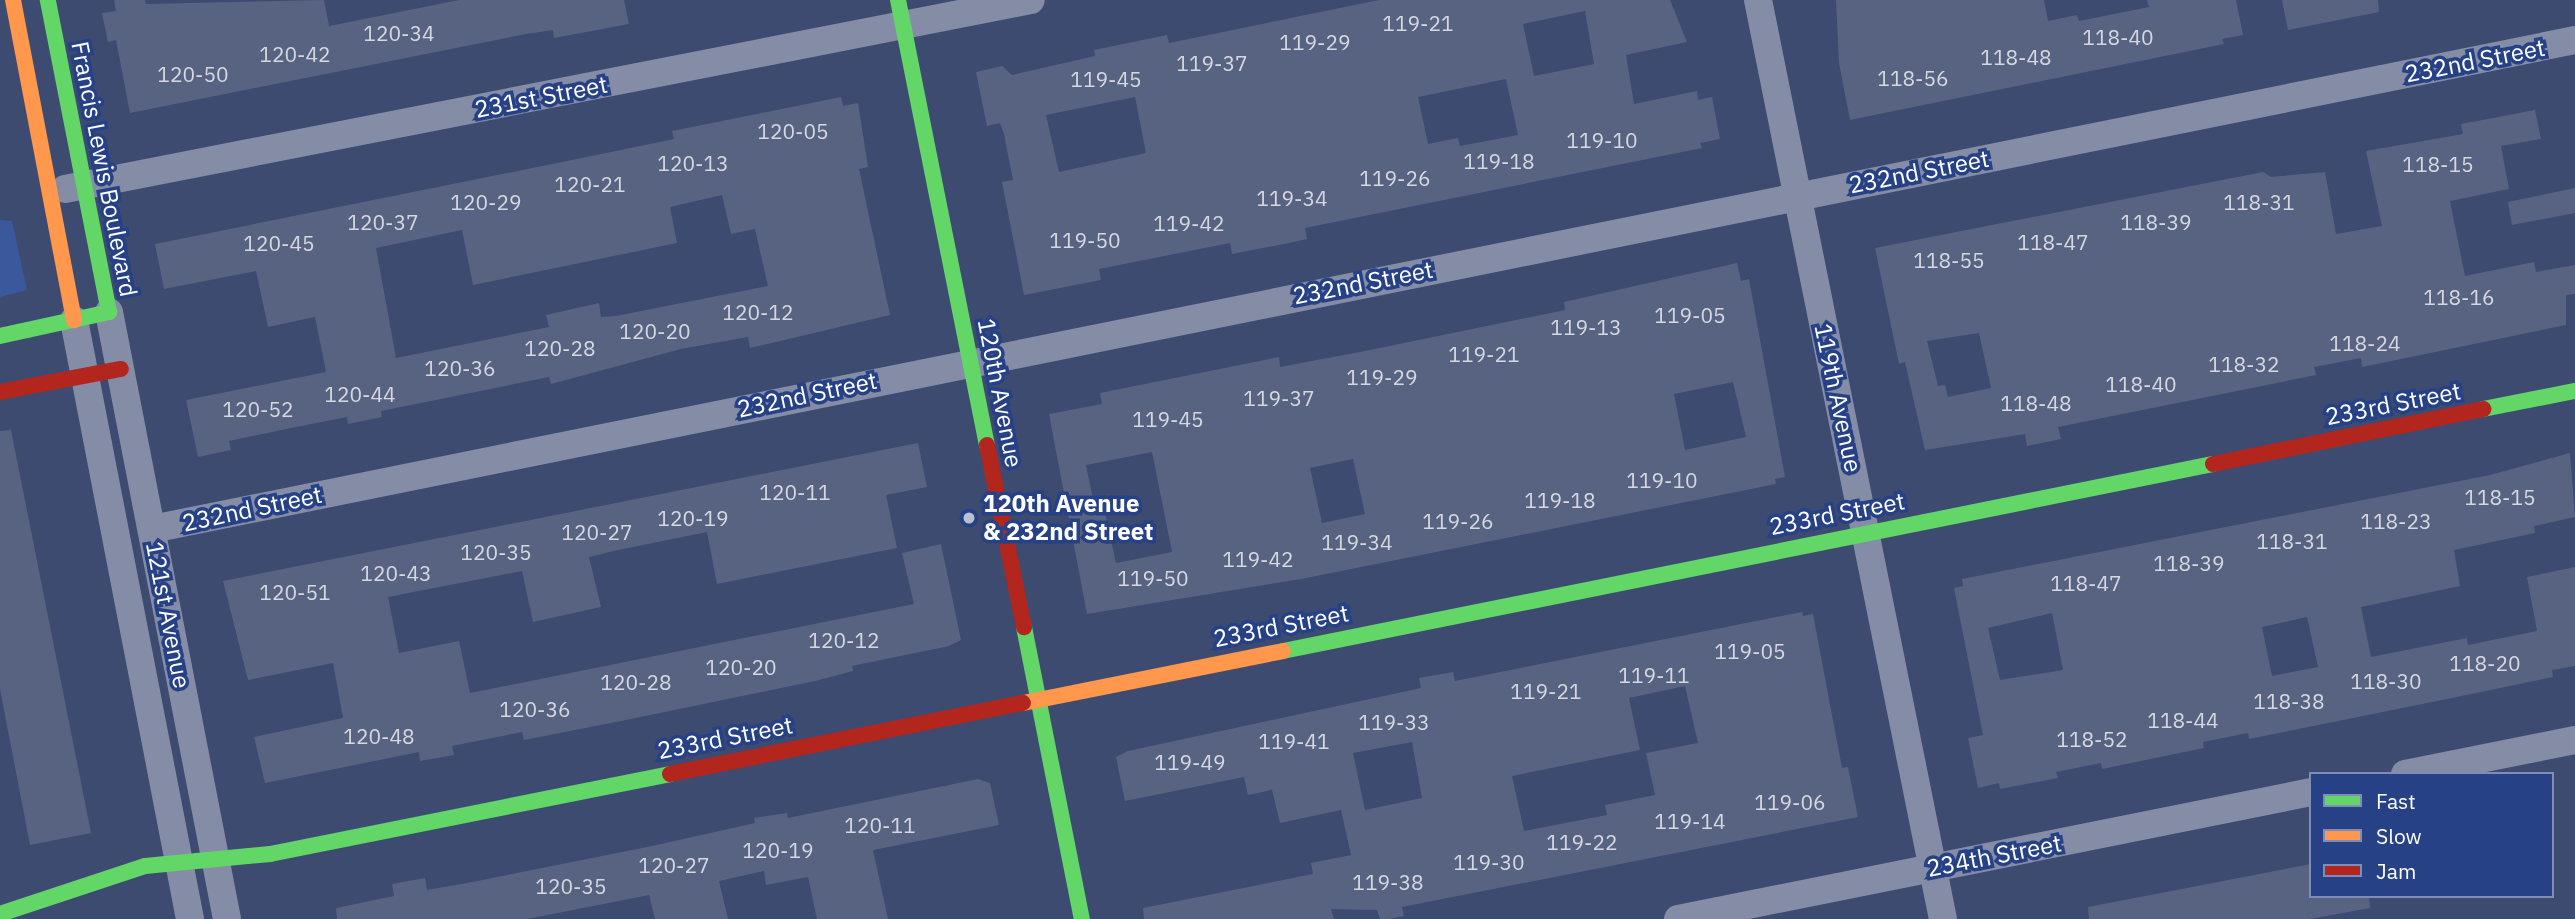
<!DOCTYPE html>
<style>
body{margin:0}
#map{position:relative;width:2575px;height:919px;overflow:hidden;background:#3d4b71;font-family:"IBM Plex Sans",sans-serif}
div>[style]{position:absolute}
.green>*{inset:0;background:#3b589c}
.building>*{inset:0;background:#586382}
.street>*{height:28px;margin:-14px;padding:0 14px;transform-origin:14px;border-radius:14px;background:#848ca6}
.fast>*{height:16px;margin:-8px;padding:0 8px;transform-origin:8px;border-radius:8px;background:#63d668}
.slow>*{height:16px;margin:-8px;padding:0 8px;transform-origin:8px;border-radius:8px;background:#ff974d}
.jam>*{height:16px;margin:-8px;padding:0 8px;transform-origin:8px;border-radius:8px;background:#b3261e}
.dots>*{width:19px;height:19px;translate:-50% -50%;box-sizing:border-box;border:4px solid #274187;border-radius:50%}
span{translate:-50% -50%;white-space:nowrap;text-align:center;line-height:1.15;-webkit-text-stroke:7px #274187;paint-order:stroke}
.number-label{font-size:21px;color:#d5d8e0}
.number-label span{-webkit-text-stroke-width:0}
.street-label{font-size:24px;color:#fff}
.poi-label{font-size:24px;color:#fff;font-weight:700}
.left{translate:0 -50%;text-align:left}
.legend{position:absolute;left:2309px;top:772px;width:245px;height:126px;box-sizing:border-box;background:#274187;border:2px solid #7d8db7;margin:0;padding:9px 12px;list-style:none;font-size:21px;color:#fff}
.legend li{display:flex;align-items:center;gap:14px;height:35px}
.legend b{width:35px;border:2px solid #7d8db7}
</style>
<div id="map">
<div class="green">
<i style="clip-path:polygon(0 220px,12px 221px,27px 290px,0 297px)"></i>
</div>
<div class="building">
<i style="clip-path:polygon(114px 0,145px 0,146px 4px,324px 0,329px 26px,459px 0,624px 0,629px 24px,554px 38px,553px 30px,526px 34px,130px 113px,116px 40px,108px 42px,102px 13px,116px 11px)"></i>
<i style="clip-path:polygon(evenodd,1379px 0,1670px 0,1687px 42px,1626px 55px,1634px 104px,1697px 91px,1698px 100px,1712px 97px,1720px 139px,1700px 143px,1702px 148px,1305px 228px,1307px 239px,1284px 244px,1232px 254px,1230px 243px,1099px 269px,1101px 280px,1024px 295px,1002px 182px,1013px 180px,1004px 134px,1000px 123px,987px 126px,976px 72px,1002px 66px,1012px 75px,1095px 56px,1094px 50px,1167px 35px,1169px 43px,1379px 0,1585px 11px,1594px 64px,1534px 76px,1523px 24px,1585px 11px,1379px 0,1506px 79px,1518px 135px,1460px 146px,1458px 138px,1428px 144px,1418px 97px,1506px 79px,1379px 0,1135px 97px,1146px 153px,1059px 172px,1046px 115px,1135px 97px)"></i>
<i style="clip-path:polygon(1836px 0,2044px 0,2048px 21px,2077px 15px,2079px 21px,2149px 7px,2147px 0,2236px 0,2243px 35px,2222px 39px,2224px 44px,1850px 120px,1839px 63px)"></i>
<i style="clip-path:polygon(2282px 0,2378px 0,2379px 12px,2288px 30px)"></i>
<i style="clip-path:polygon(evenodd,841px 97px,843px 106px,858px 103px,868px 167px,859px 169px,890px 315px,750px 348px,748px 337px,681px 349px,551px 384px,549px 377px,381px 411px,382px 417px,348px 424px,347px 417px,296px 427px,229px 441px,231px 450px,198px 457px,186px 400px,326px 372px,315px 317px,268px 327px,256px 271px,164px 289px,155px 244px,577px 159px,674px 139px,672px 131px,841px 97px,722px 195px,731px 234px,755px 229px,768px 286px,616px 316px,601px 317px,599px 303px,546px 315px,549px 327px,396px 358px,376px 248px,462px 230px,473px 285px,677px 243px,670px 207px,722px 195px)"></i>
<i style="clip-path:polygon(evenodd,2535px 110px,2541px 139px,2501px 146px,2509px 189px,2450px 201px,2465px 276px,2534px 262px,2536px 272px,2575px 265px,2575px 294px,2566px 295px,2566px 325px,2362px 367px,2361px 358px,2314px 367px,2316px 375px,2058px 427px,2061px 439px,2027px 446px,2025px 434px,1925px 450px,1905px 362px,1899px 364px,1875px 248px,2263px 172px,2271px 177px,2325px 172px,2336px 234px,2382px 226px,2366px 151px,2463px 134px,2461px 124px,2535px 110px,1979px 333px,1991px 388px,1948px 397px,1945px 385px,1938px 386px,1927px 341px,1979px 333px)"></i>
<i style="clip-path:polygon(2575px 188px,2575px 213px,2512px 225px,2508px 202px)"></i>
<i style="clip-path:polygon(evenodd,1737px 263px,1741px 281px,1749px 279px,1785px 477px,1775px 479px,1776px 484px,1301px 579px,1087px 614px,1049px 414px,1102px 404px,1100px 393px,1279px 357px,1280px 367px,1360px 352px,1565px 310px,1564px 302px,1737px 263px,1733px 382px,1746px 437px,1685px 450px,1674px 394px,1733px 382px,1737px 263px,1152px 452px,1172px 552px,1116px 563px,1105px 513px,1096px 514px,1086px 465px,1152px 452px,1737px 263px,1353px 459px,1365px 514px,1322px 523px,1310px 468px,1353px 459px)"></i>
<i style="clip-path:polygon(11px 430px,91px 833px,30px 845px,0 689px,0 431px)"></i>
<i style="clip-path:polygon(918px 443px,927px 487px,886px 495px,897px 548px,717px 584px,707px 532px,618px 550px,589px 557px,601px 607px,533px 622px,522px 571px,388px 597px,399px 653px,459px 641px,470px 693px,914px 604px,902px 553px,941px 544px,961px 640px,949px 646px,852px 666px,853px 671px,815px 681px,621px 721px,524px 740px,522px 732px,452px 746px,454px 755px,420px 761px,419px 752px,265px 783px,254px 737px,343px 718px,333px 663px,248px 680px,223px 581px)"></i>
<i style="clip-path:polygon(evenodd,2570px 453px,2575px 517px,2534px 526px,2535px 533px,2454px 550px,2460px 586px,2361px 607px,2371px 657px,2467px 638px,2468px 645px,2537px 631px,2527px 577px,2575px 567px,2575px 666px,2552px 670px,2553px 677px,2457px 697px,2249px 739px,2248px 733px,2203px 742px,2204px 748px,2102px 769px,2101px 763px,2056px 772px,2058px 778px,2000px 789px,1999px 783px,1978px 788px,1968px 738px,1983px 735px,1954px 588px,1963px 586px,1962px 579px,2490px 475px,2570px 453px,2052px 613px,2063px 670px,2000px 680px,1988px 628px,2052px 613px,2570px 453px,2307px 617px,2318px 667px,2272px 676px,2262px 627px,2307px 617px)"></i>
<i style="clip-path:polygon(evenodd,1802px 612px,1803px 616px,1813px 614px,1842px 768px,1848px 767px,1858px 817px,1402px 907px,1404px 916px,1389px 919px,1380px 919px,1377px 910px,1331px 909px,1334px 919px,1144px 919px,1143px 908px,1313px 874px,1311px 863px,1351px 855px,1341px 810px,1280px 823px,1272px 790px,1248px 795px,1244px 777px,1125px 801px,1116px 757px,1128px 751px,1421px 688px,1419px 678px,1453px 672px,1455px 681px,1802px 612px,1685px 686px,1698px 743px,1646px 753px,1655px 795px,1605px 805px,1607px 815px,1524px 831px,1512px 776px,1640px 750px,1629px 698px,1685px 686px,1802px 612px,1412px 742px,1422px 798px,1365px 810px,1353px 753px,1412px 742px)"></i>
<i style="clip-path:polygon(978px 779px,990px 783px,999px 825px,873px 850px,888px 919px,817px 919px,808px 877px,766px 885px,764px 871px,719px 881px,728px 919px,655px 919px,649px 895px,527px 919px,337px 919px,336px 908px,394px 896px,392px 884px,425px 878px,427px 890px,467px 883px,652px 846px,755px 823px,754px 818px,787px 813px,788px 818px)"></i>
<i style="clip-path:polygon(2311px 864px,2311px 896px,2369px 896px,2370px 908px,2310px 919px,2089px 919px,2088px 907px)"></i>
</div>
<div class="street">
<i style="left:1758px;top:0;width:937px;rotate:78.62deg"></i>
<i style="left:65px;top:189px;width:984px;rotate:-11.07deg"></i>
<i style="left:109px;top:312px;width:618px;rotate:79deg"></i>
<i style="left:74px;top:320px;width:610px;rotate:79.04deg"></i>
<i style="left:152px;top:529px;width:2472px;rotate:-11.41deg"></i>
<i style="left:2405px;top:774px;width:173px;rotate:-11.3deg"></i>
<i style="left:1678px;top:919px;width:646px;rotate:-11.34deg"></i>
</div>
<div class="fast">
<i style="left:898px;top:0;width:454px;rotate:78.7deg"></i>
<i style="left:0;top:336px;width:112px;rotate:-12.4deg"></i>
<i style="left:109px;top:312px;width:318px;rotate:-101.1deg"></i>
<i style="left:2483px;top:409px;width:94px;rotate:-11.1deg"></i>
<i style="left:1024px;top:627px;width:298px;rotate:78.8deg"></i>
<i style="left:1283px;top:651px;width:949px;rotate:-11.37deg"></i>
<i style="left:0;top:914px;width:153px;rotate:-18.3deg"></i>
<i style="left:145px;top:866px;width:126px;rotate:-5.5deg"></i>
<i style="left:270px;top:854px;width:408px;rotate:-11.3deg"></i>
</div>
<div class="slow">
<i style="left:13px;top:0;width:326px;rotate:79.2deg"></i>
<i style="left:1023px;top:703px;width:265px;rotate:-11.3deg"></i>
</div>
<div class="jam">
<i style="left:0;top:392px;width:123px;rotate:-10.8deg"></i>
<i style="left:987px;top:445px;width:186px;rotate:78.5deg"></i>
<i style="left:2213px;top:464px;width:276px;rotate:-11.5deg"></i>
<i style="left:670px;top:774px;width:360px;rotate:-11.4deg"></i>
</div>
<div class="dots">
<i style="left:969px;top:518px;background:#bbc0cd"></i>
</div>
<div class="number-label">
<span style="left:1418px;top:23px">119-21</span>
<span style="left:399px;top:33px">120-34</span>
<span style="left:2118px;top:37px">118-40</span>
<span style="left:1315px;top:42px">119-29</span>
<span style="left:295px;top:54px">120-42</span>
<span style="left:2016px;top:57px">118-48</span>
<span style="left:1212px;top:63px">119-37</span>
<span style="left:193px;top:74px">120-50</span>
<span style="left:1913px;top:78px">118-56</span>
<span style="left:1106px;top:79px">119-45</span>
<span style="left:793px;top:131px">120-05</span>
<span style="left:1602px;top:140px">119-10</span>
<span style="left:1499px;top:161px">119-18</span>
<span style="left:693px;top:163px">120-13</span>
<span style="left:2438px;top:164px">118-15</span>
<span style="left:1395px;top:178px">119-26</span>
<span style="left:590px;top:184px">120-21</span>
<span style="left:1292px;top:198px">119-34</span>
<span style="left:486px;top:202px">120-29</span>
<span style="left:2259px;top:202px">118-31</span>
<span style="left:383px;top:222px">120-37</span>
<span style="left:2156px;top:222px">118-39</span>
<span style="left:1189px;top:223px">119-42</span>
<span style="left:1085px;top:240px">119-50</span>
<span style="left:2053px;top:242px">118-47</span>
<span style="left:279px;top:243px">120-45</span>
<span style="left:1949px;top:260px">118-55</span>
<span style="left:2459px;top:297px">118-16</span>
<span style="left:758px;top:312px">120-12</span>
<span style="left:1690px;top:315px">119-05</span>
<span style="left:1586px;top:327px">119-13</span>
<span style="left:655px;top:331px">120-20</span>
<span style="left:2365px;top:343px">118-24</span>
<span style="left:560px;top:348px">120-28</span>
<span style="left:1484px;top:354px">119-21</span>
<span style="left:2244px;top:364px">118-32</span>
<span style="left:460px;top:368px">120-36</span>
<span style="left:1382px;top:377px">119-29</span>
<span style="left:2141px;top:384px">118-40</span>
<span style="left:360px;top:394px">120-44</span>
<span style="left:1279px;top:398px">119-37</span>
<span style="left:2036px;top:403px">118-48</span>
<span style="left:258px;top:409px">120-52</span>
<span style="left:1168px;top:419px">119-45</span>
<span style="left:1662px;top:480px">119-10</span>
<span style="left:795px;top:492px">120-11</span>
<span style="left:2500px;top:497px">118-15</span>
<span style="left:1560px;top:500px">119-18</span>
<span style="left:693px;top:518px">120-19</span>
<span style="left:1458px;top:521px">119-26</span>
<span style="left:2396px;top:521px">118-23</span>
<span style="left:597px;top:532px">120-27</span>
<span style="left:2292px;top:541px">118-31</span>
<span style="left:1357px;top:542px">119-34</span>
<span style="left:496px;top:552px">120-35</span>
<span style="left:1258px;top:559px">119-42</span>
<span style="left:2189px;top:563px">118-39</span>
<span style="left:396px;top:573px">120-43</span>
<span style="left:1153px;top:578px">119-50</span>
<span style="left:2086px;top:583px">118-47</span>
<span style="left:295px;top:592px">120-51</span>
<span style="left:844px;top:640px">120-12</span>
<span style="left:1750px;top:651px">119-05</span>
<span style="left:2485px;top:663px">118-20</span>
<span style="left:741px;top:667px">120-20</span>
<span style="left:1654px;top:675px">119-11</span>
<span style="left:2386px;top:681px">118-30</span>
<span style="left:636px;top:682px">120-28</span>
<span style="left:1546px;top:691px">119-21</span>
<span style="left:2289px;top:701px">118-38</span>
<span style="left:535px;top:709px">120-36</span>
<span style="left:2183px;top:720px">118-44</span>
<span style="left:1394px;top:722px">119-33</span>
<span style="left:379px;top:736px">120-48</span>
<span style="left:2092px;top:739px">118-52</span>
<span style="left:1294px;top:741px">119-41</span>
<span style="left:1190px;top:762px">119-49</span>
<span style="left:1790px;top:802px">119-06</span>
<span style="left:1690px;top:821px">119-14</span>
<span style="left:880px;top:825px">120-11</span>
<span style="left:1582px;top:842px">119-22</span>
<span style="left:778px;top:850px">120-19</span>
<span style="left:1489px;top:862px">119-30</span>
<span style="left:674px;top:865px">120-27</span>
<span style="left:1388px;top:882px">119-38</span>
<span style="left:571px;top:886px">120-35</span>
</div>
<div class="street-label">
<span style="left:2475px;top:61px;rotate:-11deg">232nd Street</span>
<span style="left:541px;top:97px;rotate:-11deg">231st Street</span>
<span style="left:104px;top:169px;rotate:79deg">Francis Lewis Boulevard</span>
<span style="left:1919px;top:172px;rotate:-11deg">232nd Street</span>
<span style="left:1363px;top:283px;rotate:-11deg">232nd Street</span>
<span style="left:1000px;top:393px;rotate:79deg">120th Avenue</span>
<span style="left:807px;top:395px;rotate:-12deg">232nd Street</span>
<span style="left:1838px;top:398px;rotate:78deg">119th Avenue</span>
<span style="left:2393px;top:404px;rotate:-11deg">233rd Street</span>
<span style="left:252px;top:509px;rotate:-12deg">232nd Street</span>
<span style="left:1837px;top:514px;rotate:-11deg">233rd Street</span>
<span style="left:168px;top:615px;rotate:79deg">121st Avenue</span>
<span style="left:1281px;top:626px;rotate:-11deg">233rd Street</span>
<span style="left:725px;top:738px;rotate:-11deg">233rd Street</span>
<span style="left:1994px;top:856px;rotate:-11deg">234th Street</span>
</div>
<div class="poi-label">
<span class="left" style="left:983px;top:518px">120th Avenue<br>&amp; 232nd Street</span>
</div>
<ul class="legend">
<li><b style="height:9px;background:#63d668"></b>Fast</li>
<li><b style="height:9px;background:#ff974d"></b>Slow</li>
<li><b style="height:9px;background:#b3261e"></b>Jam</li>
</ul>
</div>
